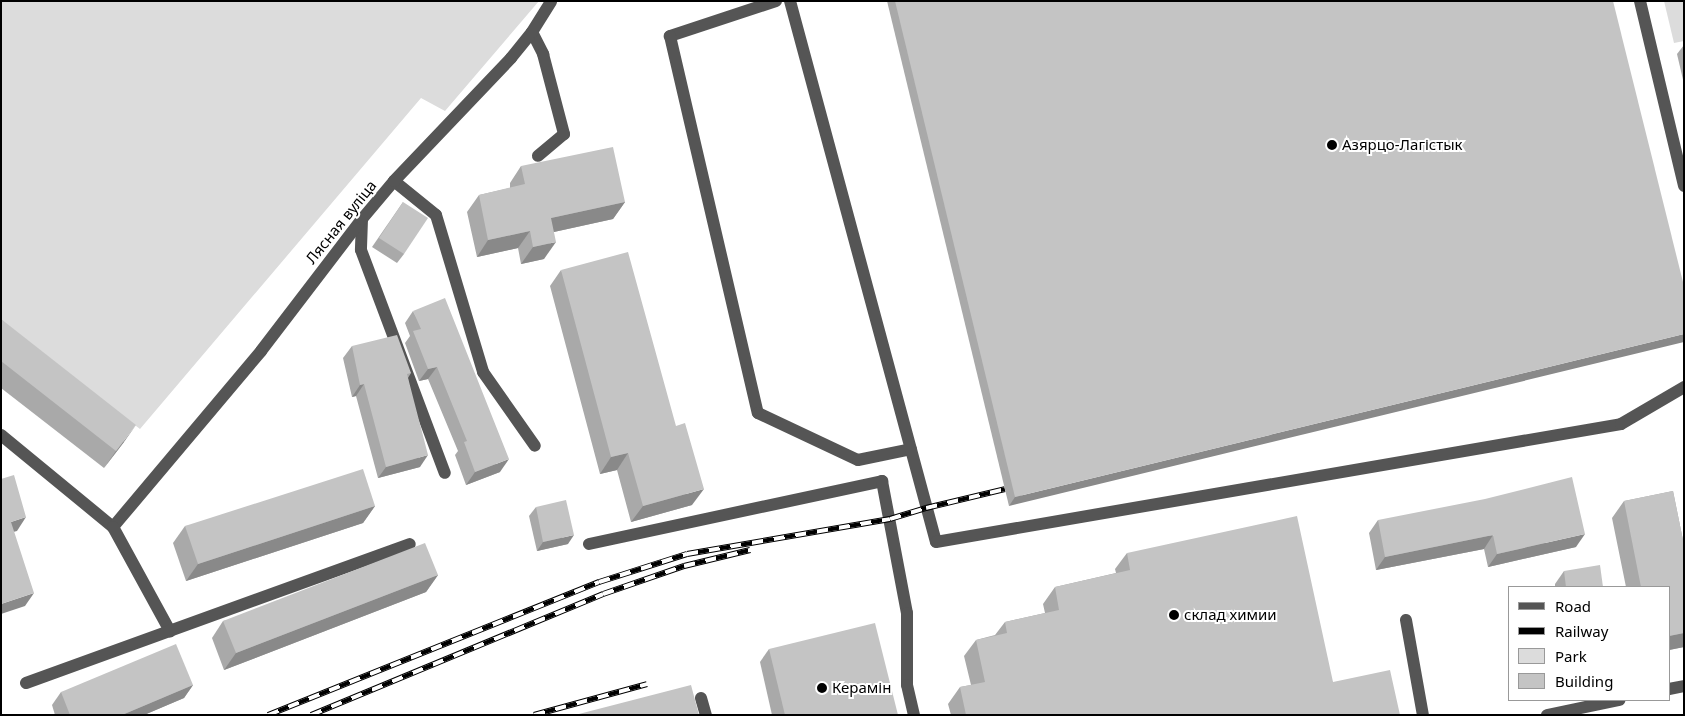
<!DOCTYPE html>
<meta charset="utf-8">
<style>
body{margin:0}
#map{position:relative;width:1685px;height:716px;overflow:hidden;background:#fff;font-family:"Noto Sans",sans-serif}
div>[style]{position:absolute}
.green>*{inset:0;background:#dcdcdc}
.minor>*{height:12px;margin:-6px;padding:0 6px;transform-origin:6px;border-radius:6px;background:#555}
.rail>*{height:5.5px;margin-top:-2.75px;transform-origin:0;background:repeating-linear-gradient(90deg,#fff 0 11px,#000 0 22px);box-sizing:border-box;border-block:1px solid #000}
.wall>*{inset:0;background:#a9a9a9}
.shaded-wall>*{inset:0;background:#898989}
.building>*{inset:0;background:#c4c4c4}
.dots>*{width:14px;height:14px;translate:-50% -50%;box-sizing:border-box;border:2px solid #fff;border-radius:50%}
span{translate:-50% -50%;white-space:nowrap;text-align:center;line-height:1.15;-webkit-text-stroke:4px #fff;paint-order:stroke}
.poi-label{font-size:15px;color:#000}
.left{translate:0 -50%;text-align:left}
.street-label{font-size:15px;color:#000}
.frame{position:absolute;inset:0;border:2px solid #000;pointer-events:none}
.legend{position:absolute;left:1508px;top:586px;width:162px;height:115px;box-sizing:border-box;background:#fff;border:1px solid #999;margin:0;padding:6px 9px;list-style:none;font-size:15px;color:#000}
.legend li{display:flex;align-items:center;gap:10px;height:25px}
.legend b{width:25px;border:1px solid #999}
</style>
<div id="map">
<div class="green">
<i style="clip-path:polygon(1px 1px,539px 1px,445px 111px,421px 98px,140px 429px,1px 323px)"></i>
<i style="clip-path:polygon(1664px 1px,1684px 1px,1684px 41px,1674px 43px)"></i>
</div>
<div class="minor">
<i style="left:776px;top:1px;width:112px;rotate:161.7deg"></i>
<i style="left:670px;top:36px;width:387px;rotate:76.9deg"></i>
<i style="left:758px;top:413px;width:110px;rotate:25.2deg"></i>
<i style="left:858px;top:460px;width:54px;rotate:-11.7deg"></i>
<i style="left:790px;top:1px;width:560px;rotate:74.9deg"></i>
<i style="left:936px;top:542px;width:695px;rotate:-9.77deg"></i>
<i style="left:1621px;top:424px;width:73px;rotate:-30.4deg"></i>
<i style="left:1640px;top:1px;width:190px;rotate:76.6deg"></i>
<i style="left:532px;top:32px;width:25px;rotate:63deg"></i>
<i style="left:543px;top:54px;width:83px;rotate:75.3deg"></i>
<i style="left:564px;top:134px;width:34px;rotate:140deg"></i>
<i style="left:394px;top:181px;width:54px;rotate:39deg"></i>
<i style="left:436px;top:215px;width:164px;rotate:73.3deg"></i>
<i style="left:483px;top:372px;width:90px;rotate:54.9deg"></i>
<i style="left:362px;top:219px;width:31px;rotate:92deg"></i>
<i style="left:361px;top:250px;width:238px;rotate:69.4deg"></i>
<i style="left:1px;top:435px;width:145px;rotate:39.4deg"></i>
<i style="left:113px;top:527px;width:230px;rotate:-49.9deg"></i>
<i style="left:261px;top:351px;width:166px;rotate:-52.6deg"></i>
<i style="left:362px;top:219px;width:50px;rotate:-49.9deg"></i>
<i style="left:394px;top:181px;width:170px;rotate:-46.4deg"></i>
<i style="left:511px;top:58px;width:33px;rotate:-51deg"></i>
<i style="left:532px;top:32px;width:36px;rotate:-58deg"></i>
<i style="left:113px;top:527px;width:119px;rotate:61.3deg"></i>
<i style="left:589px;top:544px;width:300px;rotate:-12.1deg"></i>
<i style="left:882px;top:481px;width:134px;rotate:79.3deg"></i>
<i style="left:907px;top:613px;width:72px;rotate:90deg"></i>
<i style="left:907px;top:685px;width:31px;rotate:77deg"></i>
<i style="left:1406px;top:620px;width:97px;rotate:79.9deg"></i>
<i style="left:26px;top:683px;width:408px;rotate:-19.9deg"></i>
<i style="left:1669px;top:689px;width:15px;rotate:-11deg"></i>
<i style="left:701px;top:698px;width:18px;rotate:74deg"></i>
<i style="left:1547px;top:715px;width:74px;rotate:-11.8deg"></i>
</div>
<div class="rail">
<i style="left:268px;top:715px;width:357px;rotate:-21.9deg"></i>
<i style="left:599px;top:582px;width:92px;rotate:-17.7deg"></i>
<i style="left:687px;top:554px;width:206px;rotate:-9.8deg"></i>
<i style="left:890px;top:519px;width:38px;rotate:-17deg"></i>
<i style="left:926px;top:508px;width:81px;rotate:-13.5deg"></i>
<i style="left:311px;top:715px;width:316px;rotate:-22.5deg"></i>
<i style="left:603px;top:594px;width:86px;rotate:-19.1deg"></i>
<i style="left:684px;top:566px;width:68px;rotate:-13.6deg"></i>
<i style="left:534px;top:715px;width:117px;rotate:-15.3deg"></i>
</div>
<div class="wall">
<i style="clip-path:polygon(887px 1px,1613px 1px,1009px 506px)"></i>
<i style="clip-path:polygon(1684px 45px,1684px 84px,1677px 54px)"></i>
<i style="clip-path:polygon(521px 166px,625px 202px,613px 219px,554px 232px,544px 259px,521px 264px,518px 248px,477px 257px,467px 212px,479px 195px,510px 188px,510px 183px)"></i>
<i style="clip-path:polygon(403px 202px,404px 254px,397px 263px,372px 247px)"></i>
<i style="clip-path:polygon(561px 270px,692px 505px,631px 522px,617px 470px,600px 474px,550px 286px)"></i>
<i style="clip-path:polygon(413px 311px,500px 472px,466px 485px,455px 455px,458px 451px,428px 379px,419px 381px,405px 343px,410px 336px,405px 323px)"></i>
<i style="clip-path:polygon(1px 319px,124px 442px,104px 468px,1px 388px)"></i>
<i style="clip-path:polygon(352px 346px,411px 373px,408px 378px,420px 467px,378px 478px,356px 396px,352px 397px,343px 358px)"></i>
<i style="clip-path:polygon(1673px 491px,1684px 545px,1684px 647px,1669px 650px,1669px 587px,1626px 587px,1612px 518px,1624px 501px)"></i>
<i style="clip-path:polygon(375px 506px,363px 523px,186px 581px,173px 543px,185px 526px)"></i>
<i style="clip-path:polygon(536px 507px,568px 544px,537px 551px,529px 516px)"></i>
<i style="clip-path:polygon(1378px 520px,1576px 547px,1488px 567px,1484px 549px,1376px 570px,1369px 533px)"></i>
<i style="clip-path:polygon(1127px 553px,1333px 682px,1400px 715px,951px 715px,948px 704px,960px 687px,971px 685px,964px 656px,976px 640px,995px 635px,1005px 622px,1045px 613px,1043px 604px,1055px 587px,1116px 573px,1115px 569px)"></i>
<i style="clip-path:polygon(1564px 571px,1603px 587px,1555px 587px,1555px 584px)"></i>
<i style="clip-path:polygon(438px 575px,426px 592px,224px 670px,212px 638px,223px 621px)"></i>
<i style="clip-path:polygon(769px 649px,898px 715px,772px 715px,760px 662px)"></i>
<i style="clip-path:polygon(193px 685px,184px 698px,144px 715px,55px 715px,52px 705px,61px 692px)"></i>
</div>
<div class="shaded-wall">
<i style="clip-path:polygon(625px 202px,613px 219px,540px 235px,551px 218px)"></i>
<i style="clip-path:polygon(530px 231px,518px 248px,477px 257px,488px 240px)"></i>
<i style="clip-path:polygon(556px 242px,544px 259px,521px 264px,533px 247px)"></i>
<i style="clip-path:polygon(1684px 334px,1684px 342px,1009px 506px,1015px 497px)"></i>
<i style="clip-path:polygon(437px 367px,428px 379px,419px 381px,428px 369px)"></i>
<i style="clip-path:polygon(364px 384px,356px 396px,352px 397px,360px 385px)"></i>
<i style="clip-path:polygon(136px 425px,124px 442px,104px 468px,116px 451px)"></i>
<i style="clip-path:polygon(628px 453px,617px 470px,600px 474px,611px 457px)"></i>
<i style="clip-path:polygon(428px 455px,420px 467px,378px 478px,386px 467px)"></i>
<i style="clip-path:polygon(509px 459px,500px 472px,466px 485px,475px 472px)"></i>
<i style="clip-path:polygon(704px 489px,692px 505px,631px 522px,643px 506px)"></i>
<i style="clip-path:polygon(375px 506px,363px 523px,186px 581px,198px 564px)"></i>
<i style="clip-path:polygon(26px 517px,17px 531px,2px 535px,11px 522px)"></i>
<i style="clip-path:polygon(1585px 534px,1576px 547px,1488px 567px,1497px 554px)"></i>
<i style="clip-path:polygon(574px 535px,568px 544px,537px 551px,543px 542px)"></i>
<i style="clip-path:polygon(1493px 535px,1484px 549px,1376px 570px,1385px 557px)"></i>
<i style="clip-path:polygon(438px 575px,426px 592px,224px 670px,236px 653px)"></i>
<i style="clip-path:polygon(34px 593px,25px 606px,1px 614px,1px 604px)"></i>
<i style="clip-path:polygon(1684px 633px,1684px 647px,1669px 650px,1669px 636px)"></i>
<i style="clip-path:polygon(193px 685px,184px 698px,144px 715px,122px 715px)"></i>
</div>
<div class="building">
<i style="clip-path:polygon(895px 1px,1613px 1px,1684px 286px,1684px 334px,1015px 497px)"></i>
<i style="clip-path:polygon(613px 147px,625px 202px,551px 218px,556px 242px,533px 247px,530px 231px,488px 240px,479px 195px,525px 184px,521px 166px)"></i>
<i style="clip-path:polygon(403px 202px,428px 218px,404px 254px,379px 238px)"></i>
<i style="clip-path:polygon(628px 252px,676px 426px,685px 423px,704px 489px,643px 506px,628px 453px,611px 457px,561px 270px)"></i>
<i style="clip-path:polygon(445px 298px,509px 459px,475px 472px,464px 442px,467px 441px,437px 367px,428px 369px,413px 331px,421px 329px,413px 311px)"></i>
<i style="clip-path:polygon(1px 319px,136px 425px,116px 451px,1px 361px)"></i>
<i style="clip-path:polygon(397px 335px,411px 373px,407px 374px,428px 455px,386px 467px,364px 384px,360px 385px,352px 346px)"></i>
<i style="clip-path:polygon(363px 469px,375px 506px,198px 564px,185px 526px)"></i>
<i style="clip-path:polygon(14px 475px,26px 517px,11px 522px,34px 593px,1px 604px,1px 479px)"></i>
<i style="clip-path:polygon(1572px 477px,1585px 534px,1497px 554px,1493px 535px,1385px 557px,1378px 520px,1485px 499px)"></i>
<i style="clip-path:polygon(1673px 491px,1684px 545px,1684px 633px,1669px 636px,1669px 587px,1641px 587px,1624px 501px)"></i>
<i style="clip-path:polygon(566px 500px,574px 535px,543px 542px,536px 507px)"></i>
<i style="clip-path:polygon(1297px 516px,1333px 682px,1390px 670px,1400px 715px,966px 715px,960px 687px,985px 682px,976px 640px,1007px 633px,1005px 622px,1059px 610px,1055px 587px,1130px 570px,1127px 553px)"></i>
<i style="clip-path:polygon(425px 543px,438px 575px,236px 653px,223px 621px)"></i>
<i style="clip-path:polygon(1600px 565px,1603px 587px,1566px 587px,1564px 571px)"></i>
<i style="clip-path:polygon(875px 623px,898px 715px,785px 715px,769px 649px)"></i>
<i style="clip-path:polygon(176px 644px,193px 685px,122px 715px,70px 715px,61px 692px)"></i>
<i style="clip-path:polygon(691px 685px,699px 715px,575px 715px)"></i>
</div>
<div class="dots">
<i style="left:1332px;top:145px;background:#000"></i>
<i style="left:1174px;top:615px;background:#000"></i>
<i style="left:822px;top:688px;background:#000"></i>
</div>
<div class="poi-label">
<span class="left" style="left:1342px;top:145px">Азярцо-Лагістык</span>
<span class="left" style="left:1184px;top:615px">склад химии</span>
<span class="left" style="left:832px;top:688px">Керамін</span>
</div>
<div class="street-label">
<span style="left:341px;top:222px;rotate:-51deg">Лясная вуліца</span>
</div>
<div class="frame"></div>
<ul class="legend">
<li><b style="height:6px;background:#555"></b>Road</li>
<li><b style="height:6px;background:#000"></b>Railway</li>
<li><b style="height:14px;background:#dcdcdc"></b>Park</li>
<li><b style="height:14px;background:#c4c4c4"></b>Building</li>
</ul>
</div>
